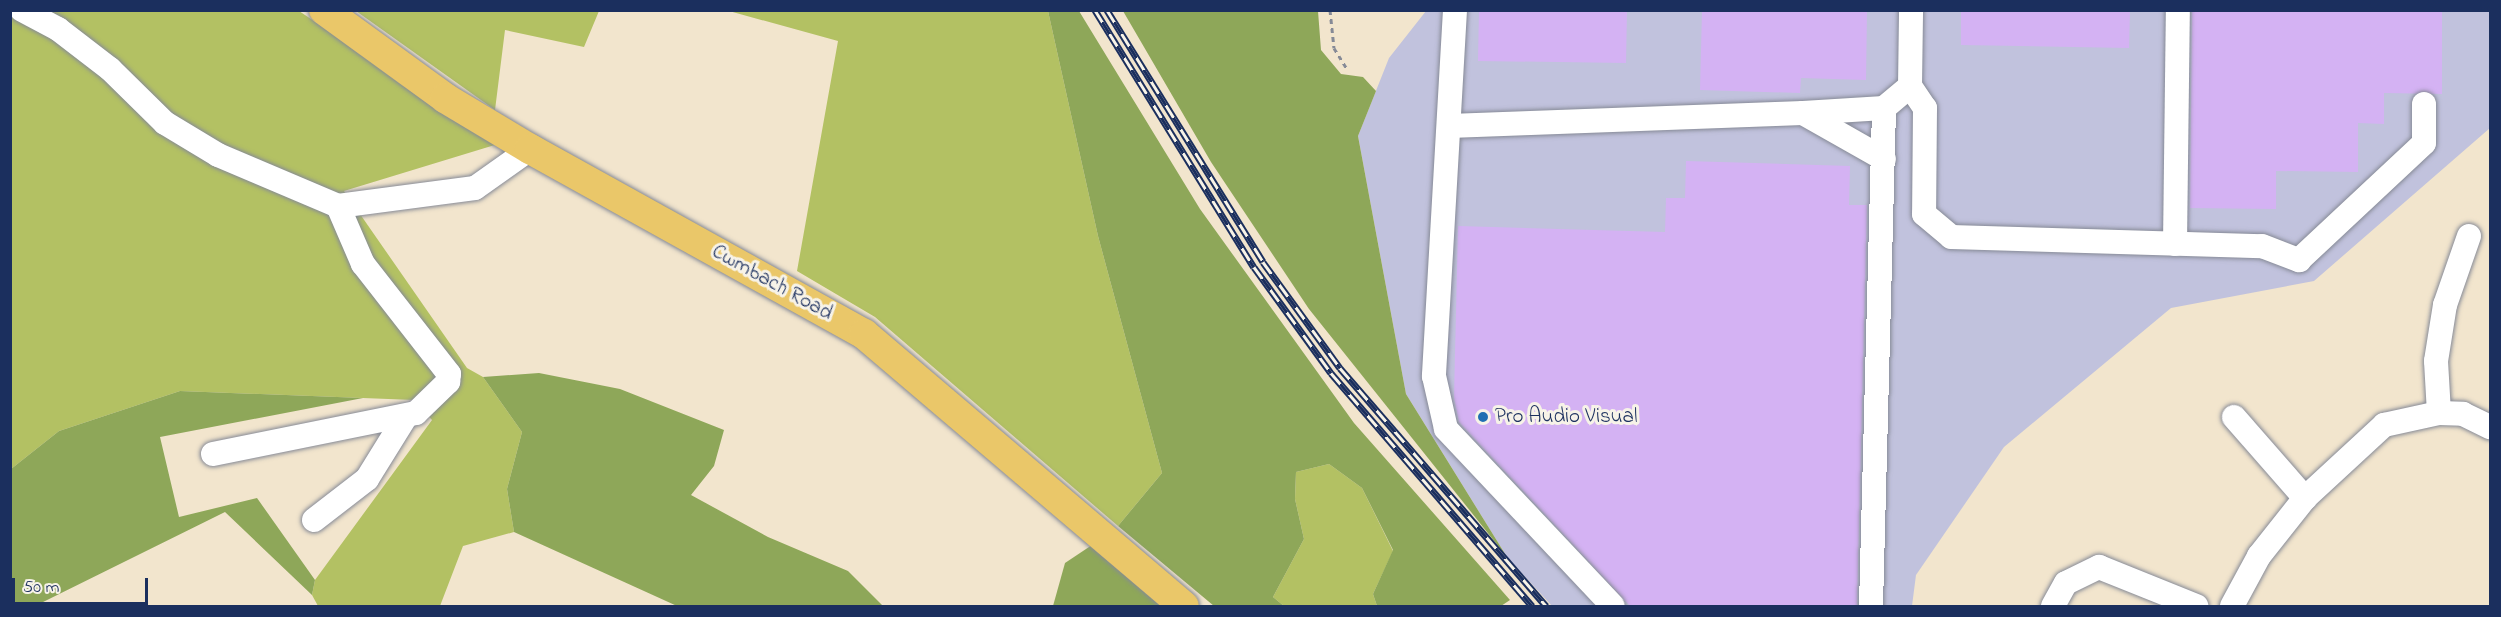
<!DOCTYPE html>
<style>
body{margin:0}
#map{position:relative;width:2501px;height:617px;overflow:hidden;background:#f2e5cd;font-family:"Indie Flower",sans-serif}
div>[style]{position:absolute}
.industrial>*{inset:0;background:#c1c2dd}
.green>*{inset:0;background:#b3c163}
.forest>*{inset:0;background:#8ea759}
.building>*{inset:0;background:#d4b2f3}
.path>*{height:3px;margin-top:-1.5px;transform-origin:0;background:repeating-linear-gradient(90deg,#868a96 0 4.5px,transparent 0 9px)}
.roads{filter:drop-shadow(0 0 2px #868a96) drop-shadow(0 0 2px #868a96)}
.minor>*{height:24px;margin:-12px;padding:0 12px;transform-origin:12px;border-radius:12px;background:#fff}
.major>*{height:30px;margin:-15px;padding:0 15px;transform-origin:15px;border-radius:15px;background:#eac769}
.rail>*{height:7px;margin-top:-3.5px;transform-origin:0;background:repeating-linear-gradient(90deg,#f7f3e8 0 14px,#1b2f5e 0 28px);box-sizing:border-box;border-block:2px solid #1b2f5e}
.dots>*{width:16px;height:16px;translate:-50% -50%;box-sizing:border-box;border:3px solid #f7f3e8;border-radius:50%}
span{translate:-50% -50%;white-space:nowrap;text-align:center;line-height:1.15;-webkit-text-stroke:6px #f7f3e8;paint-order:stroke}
.street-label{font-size:21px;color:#1b2f5e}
.poi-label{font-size:21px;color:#1b2f5e}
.left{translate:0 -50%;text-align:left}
.frame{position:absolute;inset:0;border:12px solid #1b2f5e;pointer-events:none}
.scale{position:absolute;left:12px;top:578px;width:136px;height:27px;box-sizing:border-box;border:3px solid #1b2f5e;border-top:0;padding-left:8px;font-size:18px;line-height:21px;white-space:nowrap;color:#1b2f5e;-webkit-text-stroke:4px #f7f3e8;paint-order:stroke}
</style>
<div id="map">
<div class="industrial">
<i style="clip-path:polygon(1426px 11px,2490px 11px,2490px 128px,2314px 281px,2171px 308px,2004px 447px,1916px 575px,1912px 606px,1552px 606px,1507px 557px,1406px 394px,1358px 136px,1389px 58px)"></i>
</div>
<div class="green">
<i style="clip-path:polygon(11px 11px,299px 11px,498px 144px,344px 191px,467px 368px,483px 377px,522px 432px,507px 489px,514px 532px,463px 546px,440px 606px,318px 606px,312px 595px,315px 580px,432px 420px,414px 400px,180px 391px,59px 431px,11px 469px)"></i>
<i style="clip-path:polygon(356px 11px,599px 10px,599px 11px,584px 47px,505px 30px,495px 110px)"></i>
<i style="clip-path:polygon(729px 11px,1048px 11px,1098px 236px,1162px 473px,1118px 526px,875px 317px,797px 271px,838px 41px)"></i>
<i style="clip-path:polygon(1329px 464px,1362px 488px,1393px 551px,1373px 594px,1377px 606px,1284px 606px,1273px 597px,1304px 539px,1295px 499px,1296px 472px)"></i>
</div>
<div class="forest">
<i style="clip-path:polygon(1048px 11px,1079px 11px,1200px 209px,1354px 423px,1510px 600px,1501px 606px,1377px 606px,1373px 594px,1393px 550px,1362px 488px,1329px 464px,1296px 472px,1295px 499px,1304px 539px,1273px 597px,1284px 606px,1214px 606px,1118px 526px,1162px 473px,1098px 236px)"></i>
<i style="clip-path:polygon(1123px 11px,1318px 11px,1321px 50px,1341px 74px,1363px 77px,1376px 91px,1358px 136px,1406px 394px,1507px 557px,1309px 309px,1211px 162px)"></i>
<i style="clip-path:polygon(539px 373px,620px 389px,724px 430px,714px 466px,691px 495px,768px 537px,848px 571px,883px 606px,677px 606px,514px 532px,507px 489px,522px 432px,483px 377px)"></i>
<i style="clip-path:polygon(180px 391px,363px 398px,160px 437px,179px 517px,257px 498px,315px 580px,312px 595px,225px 512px,35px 606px,11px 606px,11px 469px,59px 431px)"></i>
<i style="clip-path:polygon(1098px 541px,1175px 606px,1053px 606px,1065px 563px)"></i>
</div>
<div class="building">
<i style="clip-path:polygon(1479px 10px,1627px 10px,1626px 63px,1478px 61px)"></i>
<i style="clip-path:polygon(1702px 10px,1867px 10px,1866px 80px,1801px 78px,1800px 93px,1700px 90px)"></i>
<i style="clip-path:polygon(1961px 10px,2130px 10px,2129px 48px,1961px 45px)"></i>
<i style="clip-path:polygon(2192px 10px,2442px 10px,2442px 94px,2384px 93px,2384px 124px,2358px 123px,2358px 172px,2276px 171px,2276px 209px,2190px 208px)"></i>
<i style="clip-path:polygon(1686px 161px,1850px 166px,1849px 205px,1867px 205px,1857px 606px,1630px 606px,1459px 422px,1454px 398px,1458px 226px,1665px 232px,1666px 198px,1685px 198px)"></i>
</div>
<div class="path">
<i style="left:1330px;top:10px;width:38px;rotate:84deg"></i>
<i style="left:1334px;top:48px;width:25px;rotate:58deg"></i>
</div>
<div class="roads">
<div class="minor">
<i style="left:22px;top:10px;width:41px;rotate:27.8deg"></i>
<i style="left:58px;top:29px;width:66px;rotate:37.6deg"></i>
<i style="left:110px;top:69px;width:77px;rotate:44.5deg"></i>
<i style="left:165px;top:123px;width:62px;rotate:31.1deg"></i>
<i style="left:218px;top:155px;width:130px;rotate:23deg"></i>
<i style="left:338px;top:206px;width:138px;rotate:-7.5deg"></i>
<i style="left:475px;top:188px;width:67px;rotate:-35.3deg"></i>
<i style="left:1455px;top:10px;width:367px;rotate:93.3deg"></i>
<i style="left:1434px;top:376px;width:54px;rotate:77.2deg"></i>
<i style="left:1446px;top:429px;width:243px;rotate:46.7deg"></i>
<i style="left:1910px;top:86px;width:27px;rotate:56deg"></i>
<i style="left:1925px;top:108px;width:106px;rotate:90.5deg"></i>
<i style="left:1924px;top:214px;width:35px;rotate:40deg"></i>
<i style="left:1951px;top:237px;width:311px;rotate:1.7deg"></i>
<i style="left:2262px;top:246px;width:40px;rotate:21deg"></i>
<i style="left:2299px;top:260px;width:171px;rotate:-43.1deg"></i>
<i style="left:2424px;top:143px;width:39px;rotate:-90deg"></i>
<i style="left:1803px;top:113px;width:81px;rotate:-3.5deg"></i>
<i style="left:1449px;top:126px;width:354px;rotate:-2.1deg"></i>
<i style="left:1803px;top:113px;width:93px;rotate:29.6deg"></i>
<i style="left:2175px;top:244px;width:234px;rotate:-89.3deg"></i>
<i style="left:2439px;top:413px;width:52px;rotate:-93.3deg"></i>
<i style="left:2436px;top:361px;width:57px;rotate:-80.9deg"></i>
<i style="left:2445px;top:305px;width:73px;rotate:-70.8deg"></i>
<i style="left:2234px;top:417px;width:108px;rotate:48.8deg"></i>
<i style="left:213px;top:454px;width:207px;rotate:-11.4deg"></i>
<i style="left:416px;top:413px;width:45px;rotate:-44.1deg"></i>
<i style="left:448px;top:382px;width:8px;rotate:-83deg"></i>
<i style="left:449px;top:374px;width:140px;rotate:-128deg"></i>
<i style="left:363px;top:264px;width:63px;rotate:-113.3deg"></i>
<i style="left:314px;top:520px;width:67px;rotate:-37.7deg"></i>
<i style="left:367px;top:479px;width:74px;rotate:-58.2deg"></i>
<i style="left:1871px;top:606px;width:498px;rotate:-88.5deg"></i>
<i style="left:1884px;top:108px;width:34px;rotate:-40deg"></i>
<i style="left:1910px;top:86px;width:76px;rotate:-89.2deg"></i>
<i style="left:2053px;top:606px;width:26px;rotate:-61deg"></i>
<i style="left:2066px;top:583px;width:37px;rotate:-26deg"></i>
<i style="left:2099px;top:567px;width:105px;rotate:21.9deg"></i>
<i style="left:2232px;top:606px;width:57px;rotate:-61.6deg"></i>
<i style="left:2259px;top:556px;width:74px;rotate:-51.6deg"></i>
<i style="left:2305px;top:498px;width:108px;rotate:-42.7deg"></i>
<i style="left:2384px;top:425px;width:56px;rotate:-12.3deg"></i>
<i style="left:2439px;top:413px;width:24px;rotate:2deg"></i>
<i style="left:2463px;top:414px;width:30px;rotate:26deg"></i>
</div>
<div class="major">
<i style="left:324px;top:10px;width:150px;rotate:36deg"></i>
<i style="left:445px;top:98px;width:99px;rotate:31deg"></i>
<i style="left:530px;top:149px;width:382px;rotate:29deg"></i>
<i style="left:864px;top:334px;width:420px;rotate:40.4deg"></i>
</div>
</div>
<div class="rail">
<i style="left:1095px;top:10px;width:302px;rotate:58.3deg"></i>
<i style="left:1254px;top:267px;width:131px;rotate:54deg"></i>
<i style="left:1331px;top:373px;width:308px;rotate:49.2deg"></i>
<i style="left:1107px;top:10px;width:296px;rotate:58.2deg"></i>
<i style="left:1263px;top:262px;width:131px;rotate:54deg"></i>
<i style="left:1340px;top:368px;width:315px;rotate:49.1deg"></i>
</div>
<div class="dots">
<i style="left:1483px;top:417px;background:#1f6fb2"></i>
</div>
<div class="street-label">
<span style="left:772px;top:283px;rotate:29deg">Cwmbach Road</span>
</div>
<div class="poi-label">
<span class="left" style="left:1495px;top:417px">Pro Audio Visual</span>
</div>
<div class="frame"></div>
<div class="scale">50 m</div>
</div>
